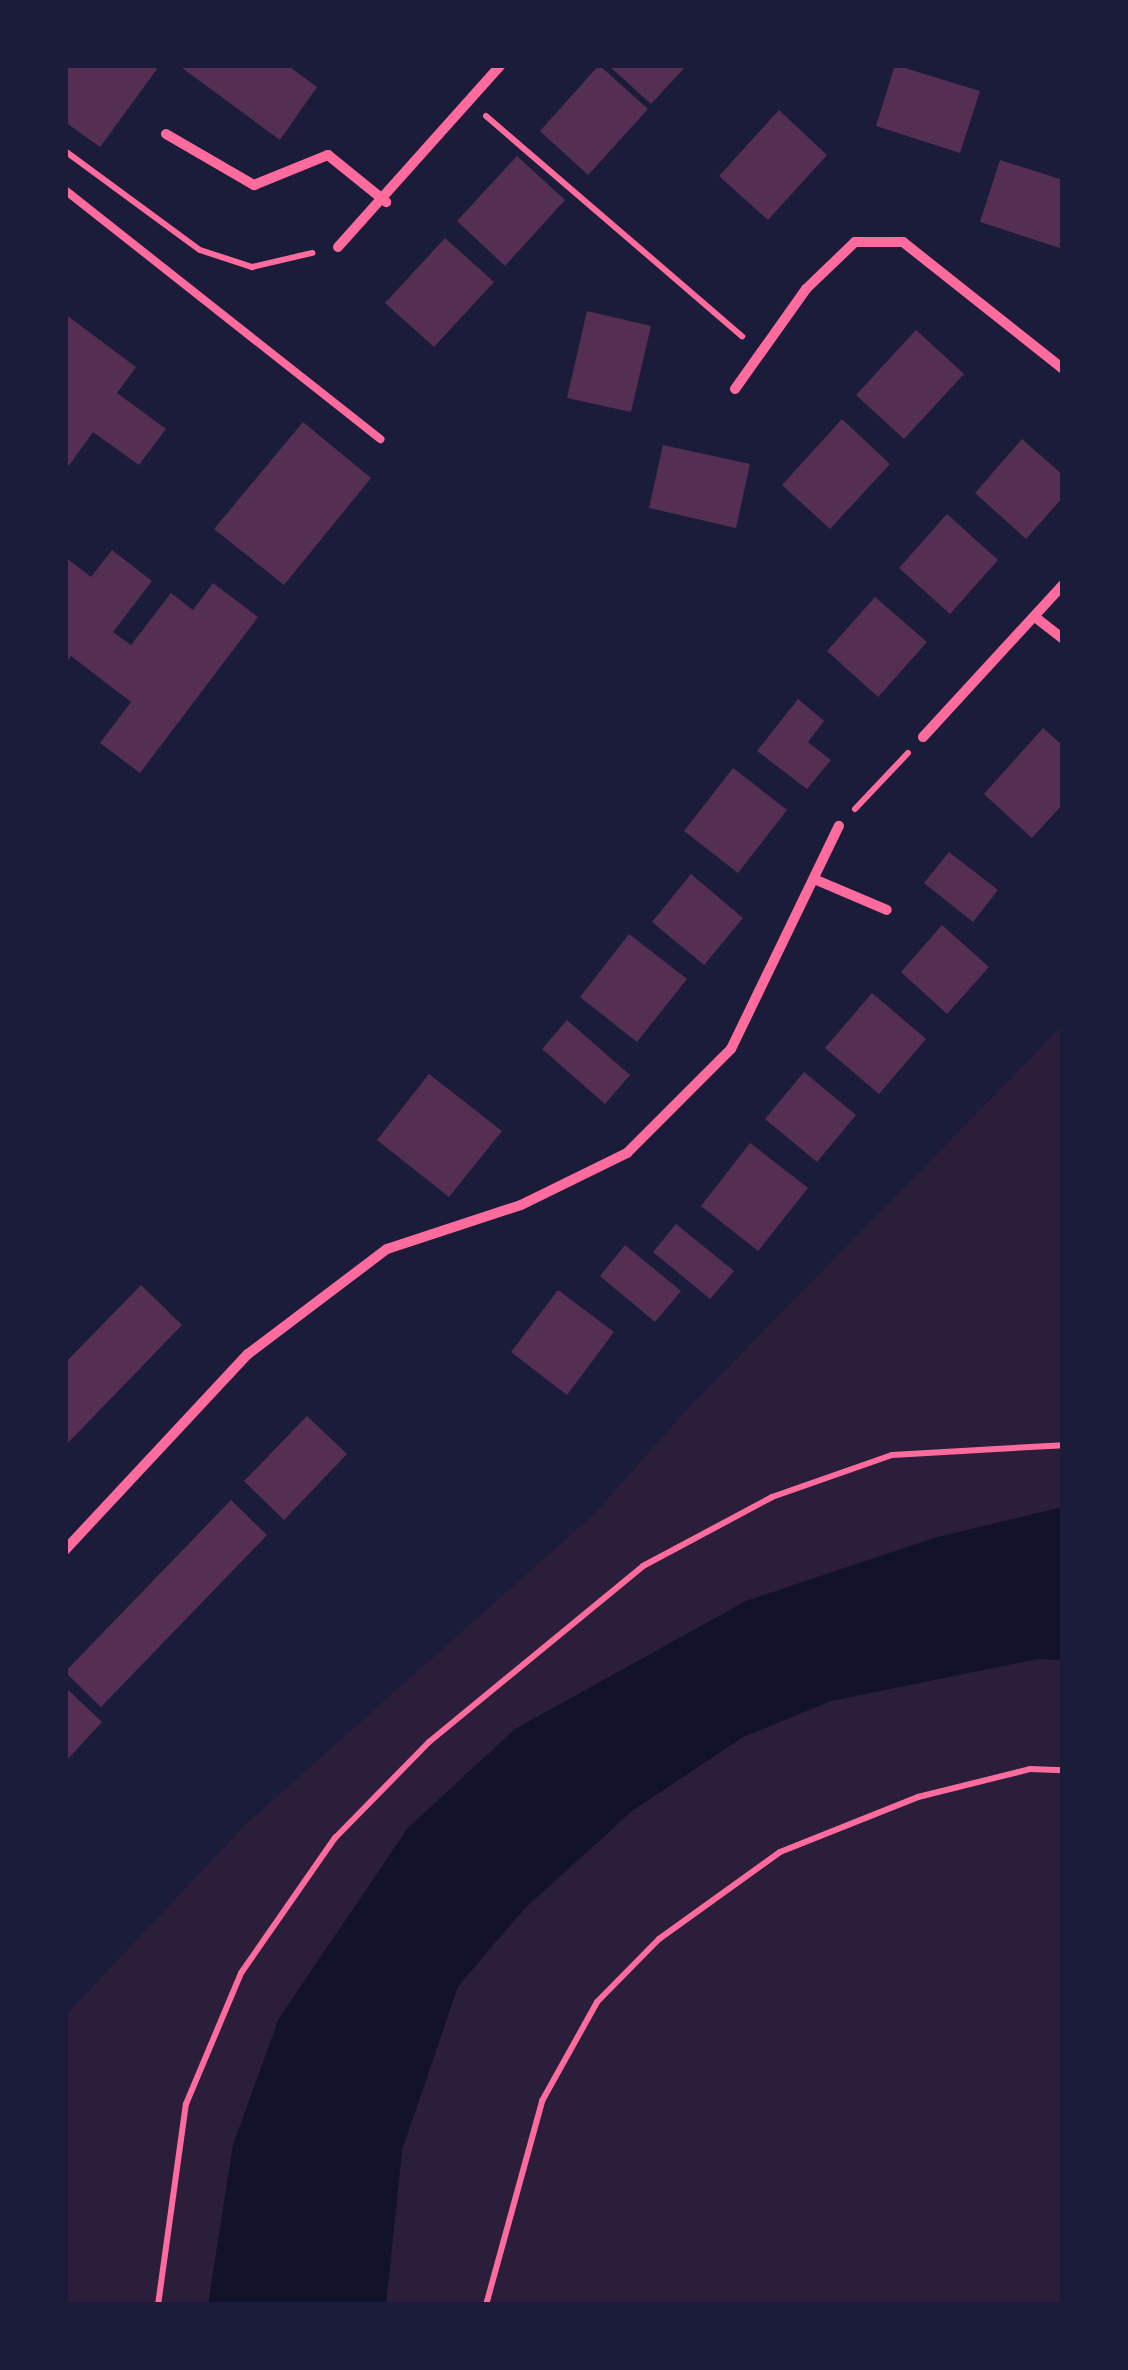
<!DOCTYPE html>
<style>
body{margin:0}
#map{position:relative;width:1128px;height:2370px;overflow:hidden;background:#1b1b3a;font-family:Cabin,sans-serif}
div>[style]{position:absolute}
.green>*{inset:0;background:#2a1e3b}
.water>*{inset:0;background:#12122b}
.building>*{inset:0;background:#542f53}
.path>*{height:6px;margin:-3px;padding:0 3px;transform-origin:3px;border-radius:3px;background:#ff6b9d}
.service>*{height:8px;margin:-4px;padding:0 4px;transform-origin:4px;border-radius:4px;background:#ff6b9d}
.minor>*{height:10px;margin:-5px;padding:0 5px;transform-origin:5px;border-radius:5px;background:#ff6b9d}
span{translate:-50% -50%;white-space:nowrap;text-align:center;line-height:1.15;-webkit-text-stroke:10px #1b1b3a;paint-order:stroke}
.frame{position:absolute;inset:0;border:68px solid #1b1b3a;pointer-events:none}
</style>
<div id="map">
<div class="green">
<i style="clip-path:polygon(1063px 1025px,1063px 1507px,934px 1538px,515px 1729px,408px 1828px,279px 2019px,233px 2145px,208px 2305px,65px 2305px,65px 2016px,245px 1825px,594px 1514px,691px 1405px)"></i>
<i style="clip-path:polygon(1037px 1659px,1063px 1660px,1063px 2305px,386px 2305px,402px 2150px,458px 1986px,525px 1908px,633px 1810px,743px 1737px,831px 1701px)"></i>
</div>
<div class="water">
<i style="clip-path:polygon(1063px 1507px,1063px 1660px,1037px 1659px,831px 1701px,743px 1737px,633px 1810px,525px 1908px,458px 1986px,402px 2150px,386px 2305px,208px 2305px,233px 2145px,279px 2018px,408px 1828px,515px 1729px,746px 1601px,934px 1538px)"></i>
</div>
<div class="building">
<i style="clip-path:polygon(65px 65px,160px 65px,100px 147px,65px 122px)"></i>
<i style="clip-path:polygon(178px 65px,287px 65px,317px 87px,280px 140px)"></i>
<i style="clip-path:polygon(599px 65px,648px 109px,588px 175px,540px 131px)"></i>
<i style="clip-path:polygon(608px 65px,687px 65px,651px 104px)"></i>
<i style="clip-path:polygon(895px 65px,980px 91px,960px 153px,876px 126px)"></i>
<i style="clip-path:polygon(779px 110px,827px 155px,768px 220px,719px 176px)"></i>
<i style="clip-path:polygon(517px 156px,565px 200px,505px 266px,457px 221px)"></i>
<i style="clip-path:polygon(1000px 160px,1063px 180px,1063px 249px,980px 222px)"></i>
<i style="clip-path:polygon(445px 238px,494px 282px,434px 347px,385px 303px)"></i>
<i style="clip-path:polygon(587px 311px,651px 326px,631px 412px,567px 398px)"></i>
<i style="clip-path:polygon(65px 314px,136px 367px,117px 393px,166px 429px,139px 465px,93px 432px,65px 471px)"></i>
<i style="clip-path:polygon(916px 330px,964px 374px,904px 439px,856px 395px)"></i>
<i style="clip-path:polygon(842px 419px,890px 464px,830px 529px,782px 485px)"></i>
<i style="clip-path:polygon(303px 422px,371px 478px,284px 585px,214px 529px)"></i>
<i style="clip-path:polygon(1022px 439px,1063px 475px,1063px 497px,1026px 539px,975px 493px)"></i>
<i style="clip-path:polygon(663px 445px,750px 464px,736px 528px,649px 508px)"></i>
<i style="clip-path:polygon(947px 514px,998px 560px,950px 614px,899px 568px)"></i>
<i style="clip-path:polygon(112px 550px,152px 581px,113px 632px,131px 645px,171px 593px,193px 610px,213px 583px,258px 617px,140px 773px,100px 743px,131px 702px,71px 656px,65px 664px,65px 557px,91px 577px)"></i>
<i style="clip-path:polygon(875px 597px,927px 642px,878px 697px,827px 651px)"></i>
<i style="clip-path:polygon(798px 699px,824px 721px,808px 742px,831px 760px,807px 789px,757px 751px)"></i>
<i style="clip-path:polygon(1043px 728px,1063px 746px,1063px 804px,1032px 838px,984px 794px)"></i>
<i style="clip-path:polygon(733px 768px,787px 810px,738px 873px,684px 831px)"></i>
<i style="clip-path:polygon(949px 852px,998px 890px,973px 922px,924px 883px)"></i>
<i style="clip-path:polygon(691px 874px,743px 918px,704px 965px,652px 922px)"></i>
<i style="clip-path:polygon(942px 925px,989px 967px,947px 1014px,901px 972px)"></i>
<i style="clip-path:polygon(629px 934px,687px 979px,637px 1042px,580px 997px)"></i>
<i style="clip-path:polygon(872px 993px,926px 1039px,879px 1094px,825px 1048px)"></i>
<i style="clip-path:polygon(567px 1020px,630px 1075px,605px 1104px,542px 1049px)"></i>
<i style="clip-path:polygon(804px 1072px,856px 1115px,817px 1162px,765px 1119px)"></i>
<i style="clip-path:polygon(429px 1074px,502px 1131px,449px 1197px,377px 1140px)"></i>
<i style="clip-path:polygon(750px 1143px,808px 1188px,758px 1251px,701px 1206px)"></i>
<i style="clip-path:polygon(676px 1224px,734px 1271px,710px 1299px,653px 1252px)"></i>
<i style="clip-path:polygon(625px 1245px,681px 1291px,655px 1322px,600px 1276px)"></i>
<i style="clip-path:polygon(141px 1285px,182px 1325px,65px 1446px,65px 1363px)"></i>
<i style="clip-path:polygon(558px 1290px,614px 1332px,567px 1395px,511px 1352px)"></i>
<i style="clip-path:polygon(307px 1416px,347px 1454px,284px 1520px,244px 1481px)"></i>
<i style="clip-path:polygon(231px 1500px,267px 1535px,101px 1707px,65px 1672px)"></i>
<i style="clip-path:polygon(65px 1687px,102px 1722px,65px 1762px)"></i>
</div>
<div class="path">
<i style="left:486px;top:116px;width:338px;rotate:40.7deg"></i>
<i style="left:65px;top:151px;width:167px;rotate:36.3deg"></i>
<i style="left:200px;top:250px;width:55px;rotate:18.1deg"></i>
<i style="left:252px;top:267px;width:62px;rotate:-13.1deg"></i>
<i style="left:855px;top:809px;width:77px;rotate:-46.6deg"></i>
<i style="left:158px;top:2305px;width:203px;rotate:-82.1deg"></i>
<i style="left:186px;top:2104px;width:142px;rotate:-67.2deg"></i>
<i style="left:241px;top:1973px;width:165px;rotate:-55.2deg"></i>
<i style="left:335px;top:1838px;width:134px;rotate:-45.6deg"></i>
<i style="left:429px;top:1742px;width:277px;rotate:-39.4deg"></i>
<i style="left:643px;top:1566px;width:146px;rotate:-28.1deg"></i>
<i style="left:772px;top:1497px;width:127px;rotate:-19.3deg"></i>
<i style="left:892px;top:1455px;width:171px;rotate:-3.3deg"></i>
<i style="left:486px;top:2305px;width:212px;rotate:-74.6deg"></i>
<i style="left:542px;top:2101px;width:113px;rotate:-60.9deg"></i>
<i style="left:597px;top:2002px;width:88px;rotate:-45.5deg"></i>
<i style="left:659px;top:1939px;width:149px;rotate:-35.7deg"></i>
<i style="left:780px;top:1852px;width:149px;rotate:-21.7deg"></i>
<i style="left:918px;top:1797px;width:115px;rotate:-14deg"></i>
<i style="left:1030px;top:1769px;width:33px;rotate:2deg"></i>
</div>
<div class="service">
<i style="left:65px;top:190px;width:402px;rotate:38.3deg"></i>
</div>
<div class="minor">
<i style="left:166px;top:134px;width:102px;rotate:30.1deg"></i>
<i style="left:254px;top:185px;width:80px;rotate:-22.1deg"></i>
<i style="left:328px;top:155px;width:75px;rotate:39deg"></i>
<i style="left:338px;top:247px;width:244px;rotate:-48.2deg"></i>
<i style="left:735px;top:389px;width:123px;rotate:-54.6deg"></i>
<i style="left:806px;top:289px;width:68px;rotate:-43.8deg"></i>
<i style="left:855px;top:242px;width:48px"></i>
<i style="left:903px;top:242px;width:204px;rotate:38.4deg"></i>
<i style="left:1035px;top:617px;width:36px;rotate:38deg"></i>
<i style="left:923px;top:737px;width:207px;rotate:-47.4deg"></i>
<i style="left:814px;top:879px;width:79px;rotate:23deg"></i>
<i style="left:65px;top:1550px;width:268px;rotate:-47deg"></i>
<i style="left:248px;top:1354px;width:174px;rotate:-37.1deg"></i>
<i style="left:387px;top:1249px;width:141px;rotate:-18.2deg"></i>
<i style="left:521px;top:1205px;width:118px;rotate:-26.1deg"></i>
<i style="left:627px;top:1153px;width:147px;rotate:-45deg"></i>
<i style="left:731px;top:1049px;width:248px;rotate:-64.2deg"></i>
</div>
<div class="frame"></div>
</div>
